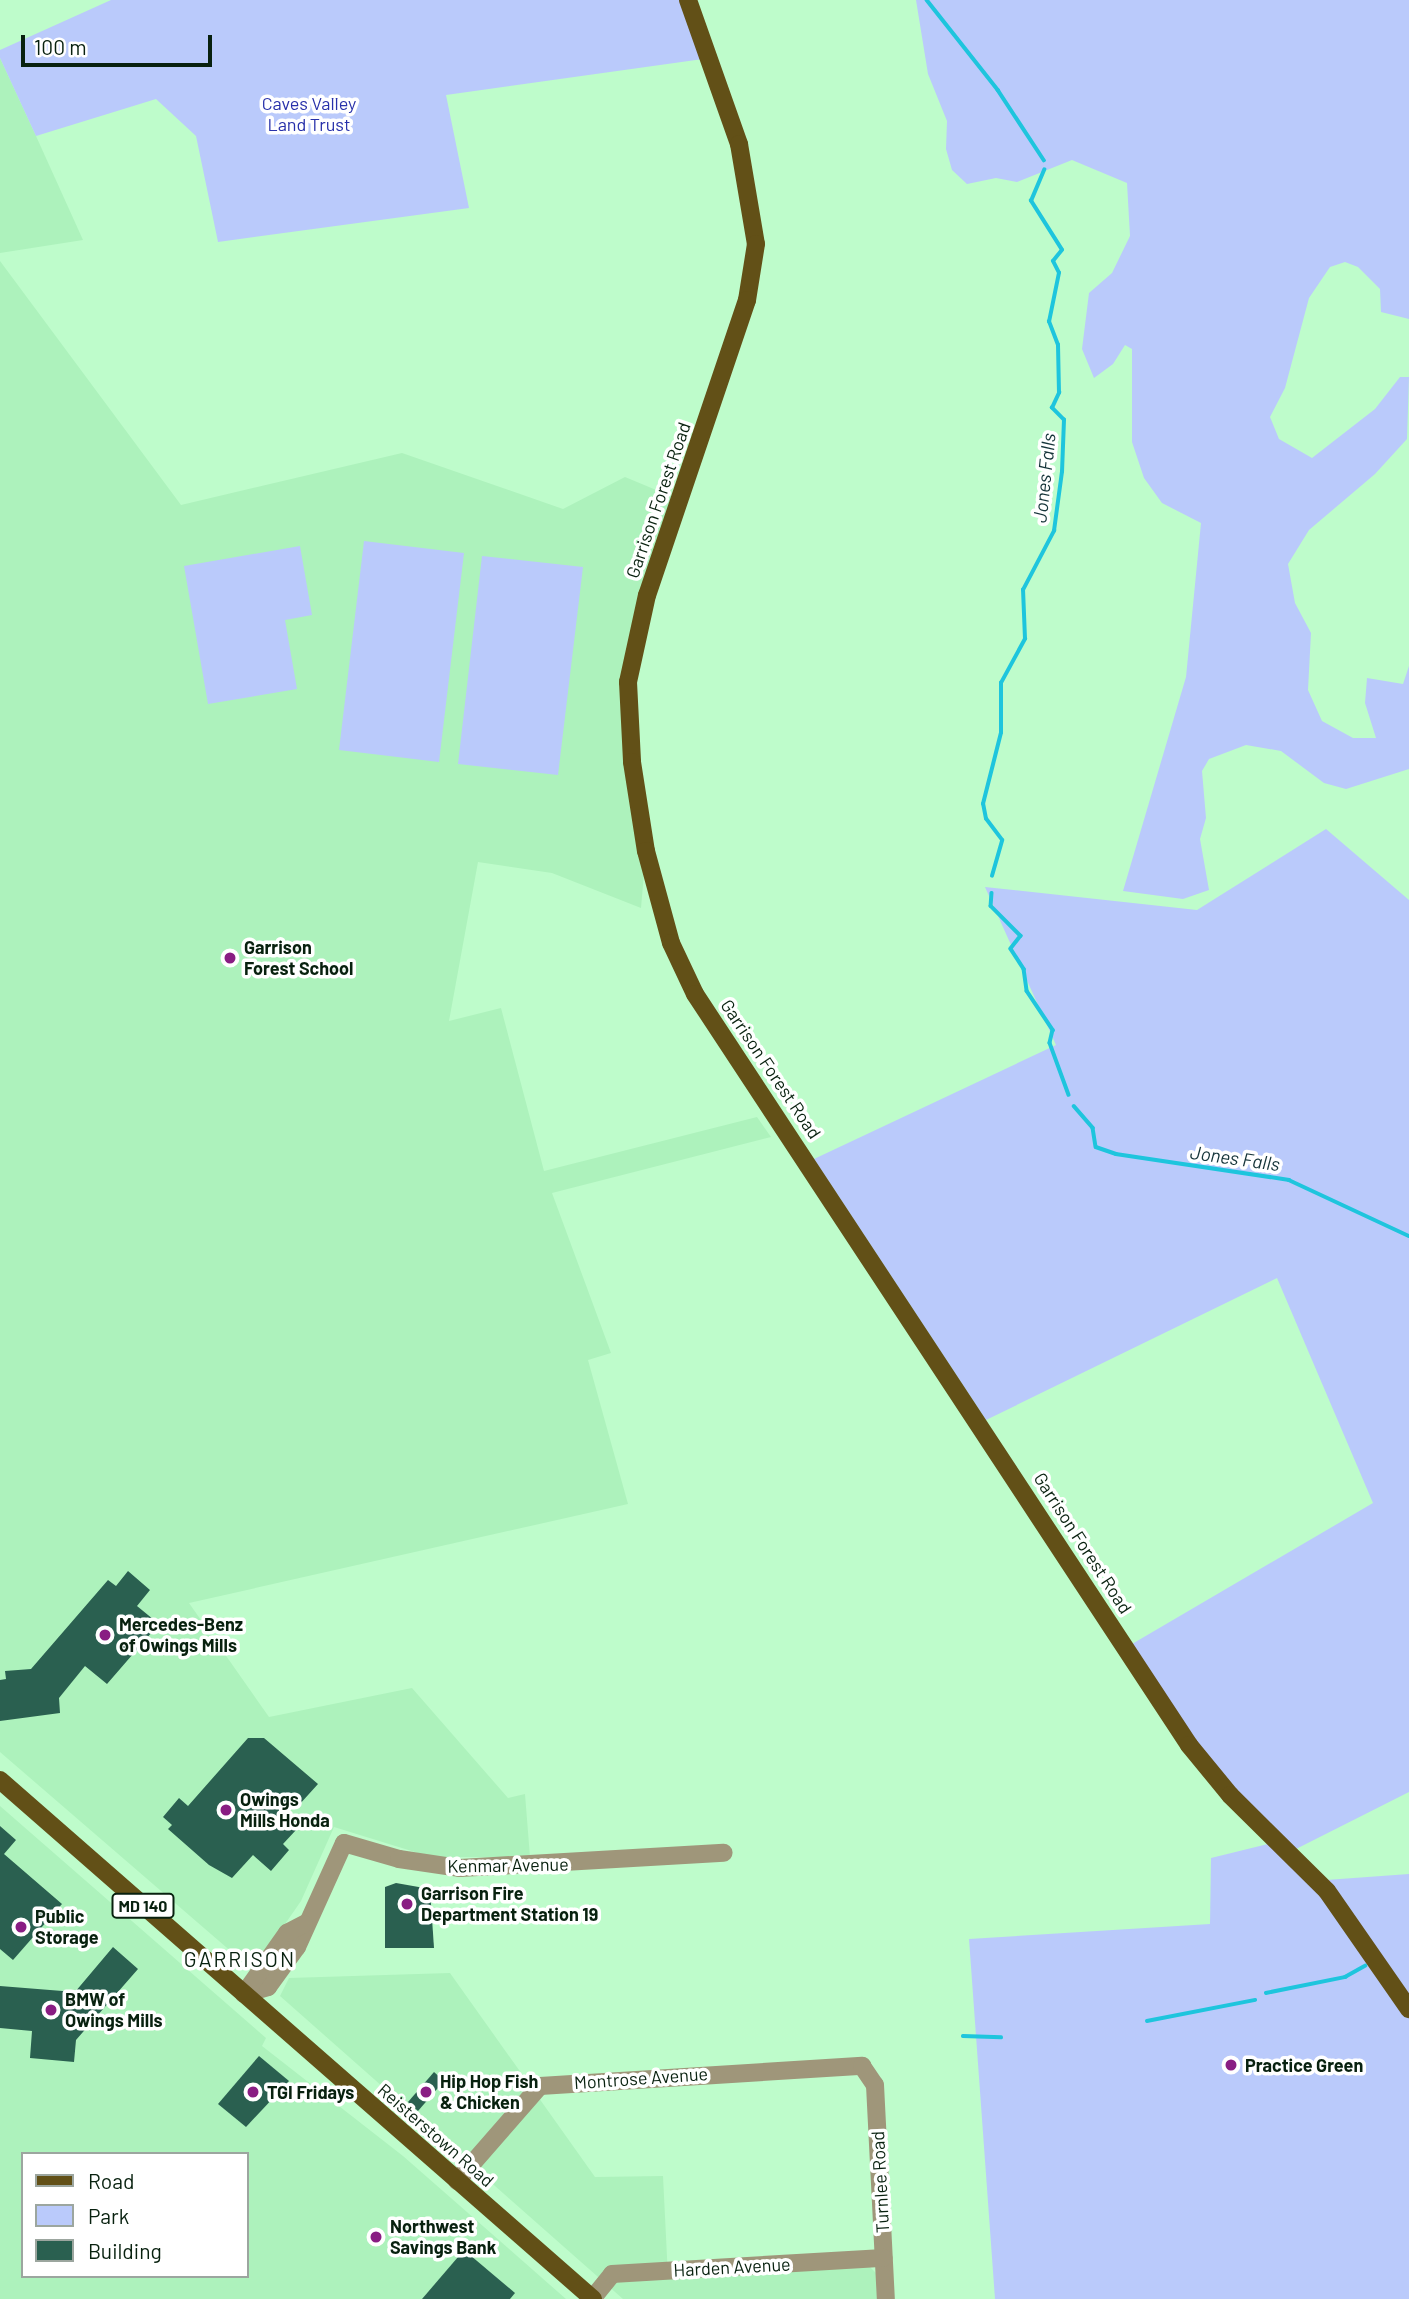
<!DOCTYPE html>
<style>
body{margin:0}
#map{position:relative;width:1409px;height:2299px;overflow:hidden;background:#befccb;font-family:Barlow,sans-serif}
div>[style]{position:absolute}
.built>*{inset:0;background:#adf2bc}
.green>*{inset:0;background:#bacafb}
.stream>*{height:3.5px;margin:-1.75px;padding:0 1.75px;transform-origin:1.75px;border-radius:1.75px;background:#1ec5dd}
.building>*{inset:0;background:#2a6050}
.minor>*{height:18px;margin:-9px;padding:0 9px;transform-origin:9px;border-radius:9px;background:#9f967a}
.major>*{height:18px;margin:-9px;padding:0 9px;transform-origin:9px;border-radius:9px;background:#625017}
.dots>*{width:19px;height:19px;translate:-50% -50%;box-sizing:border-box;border:4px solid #fff;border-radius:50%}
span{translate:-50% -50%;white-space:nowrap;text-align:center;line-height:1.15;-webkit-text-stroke:7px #fff;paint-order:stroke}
.shield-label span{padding:2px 5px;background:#fff;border:2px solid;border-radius:5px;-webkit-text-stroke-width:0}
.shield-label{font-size:16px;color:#08210f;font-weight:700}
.park-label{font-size:18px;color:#2831aa}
.street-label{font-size:18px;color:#08210f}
.poi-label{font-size:18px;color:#08210f;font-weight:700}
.left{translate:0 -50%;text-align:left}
.water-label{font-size:19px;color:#153439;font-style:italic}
.quarter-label{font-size:21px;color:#08210f;letter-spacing:2px}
.legend{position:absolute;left:21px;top:2152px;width:228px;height:126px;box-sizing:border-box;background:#fff;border:2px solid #9ca69f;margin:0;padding:9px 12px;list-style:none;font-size:21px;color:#08210f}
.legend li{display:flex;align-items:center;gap:14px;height:35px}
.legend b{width:35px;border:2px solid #9ca69f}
.scale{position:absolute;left:21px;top:35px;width:191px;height:32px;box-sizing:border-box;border:4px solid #08210f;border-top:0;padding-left:9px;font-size:21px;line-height:24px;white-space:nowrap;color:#08210f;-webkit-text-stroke:5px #fff;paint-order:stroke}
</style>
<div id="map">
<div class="built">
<i style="clip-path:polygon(0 58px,36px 136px,83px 240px,0 253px)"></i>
<i style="clip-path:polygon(0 261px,181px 505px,402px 453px,563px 509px,625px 477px,673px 497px,632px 626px,644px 873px,641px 908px,552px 873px,478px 862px,449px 1021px,501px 1008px,544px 1171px,757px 1117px,771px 1137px,552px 1193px,611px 1353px,588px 1360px,628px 1504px,189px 1603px,269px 1717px,412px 1688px,508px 1798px,525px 1794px,530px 1857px,431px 1857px,334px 1827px,301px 1901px,258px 1963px,248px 1966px,0 1752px)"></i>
<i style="clip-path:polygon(evenodd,0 1806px,266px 2038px,262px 2046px,403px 2156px,566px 2299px,0 2299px,0 1806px,23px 2154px,247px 2154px,247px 2276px,23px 2276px,23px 2154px)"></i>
<i style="clip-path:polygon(450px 1973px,595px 2177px,663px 2176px,668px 2277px,869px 2266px,878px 2275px,880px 2299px,623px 2299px,280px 1996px,289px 1978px)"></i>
</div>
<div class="green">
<i style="clip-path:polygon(111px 0,681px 0,703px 59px,446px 95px,469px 208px,218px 242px,196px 136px,156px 99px,36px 136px,0 58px,0 50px)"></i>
<i style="clip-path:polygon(916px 0,1409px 0,1409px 319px,1381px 312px,1380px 289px,1358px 267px,1345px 262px,1330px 267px,1309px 298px,1285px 388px,1270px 417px,1279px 439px,1312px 458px,1375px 409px,1400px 377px,1409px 377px,1407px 439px,1375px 474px,1309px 530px,1288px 564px,1295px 603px,1311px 633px,1308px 690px,1322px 721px,1353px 738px,1376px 738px,1365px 703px,1367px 678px,1403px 684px,1409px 666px,1409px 769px,1346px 789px,1324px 783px,1281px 751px,1246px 745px,1209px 759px,1202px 771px,1206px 818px,1200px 839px,1209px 890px,1183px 899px,1123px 891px,1186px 677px,1201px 523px,1162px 503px,1144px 478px,1132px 442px,1132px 349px,1125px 345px,1113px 364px,1094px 378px,1082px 349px,1089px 293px,1112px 273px,1130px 236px,1127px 183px,1072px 160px,1017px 182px,996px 178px,967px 184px,952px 170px,946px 149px,947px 121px,928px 74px)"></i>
<i style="clip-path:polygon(364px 541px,464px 553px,439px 762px,339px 750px)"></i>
<i style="clip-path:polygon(300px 546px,312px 615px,285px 620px,297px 689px,208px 704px,184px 566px)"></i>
<i style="clip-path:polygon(482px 556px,583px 567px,558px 775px,458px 764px)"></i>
<i style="clip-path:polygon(1326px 829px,1409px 900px,1409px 1792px,1296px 1849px,1326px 1880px,1409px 1874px,1409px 2299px,995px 2299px,969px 1939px,1210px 1924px,1211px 1858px,1284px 1840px,1216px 1771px,1132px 1644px,1373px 1503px,1277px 1278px,986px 1420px,814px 1159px,1056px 1045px,985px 887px,1197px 910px)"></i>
</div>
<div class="stream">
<i style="left:927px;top:0;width:115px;rotate:51.7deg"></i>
<i style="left:998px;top:90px;width:84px;rotate:56.7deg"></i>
<i style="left:992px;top:876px;width:37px;rotate:-74deg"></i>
<i style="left:1002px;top:840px;width:26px;rotate:-127deg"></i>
<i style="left:986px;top:819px;width:15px;rotate:-101deg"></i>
<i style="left:983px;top:804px;width:73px;rotate:-75.8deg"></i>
<i style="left:1001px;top:733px;width:50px;rotate:-90deg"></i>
<i style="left:1001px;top:683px;width:50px;rotate:-61.4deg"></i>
<i style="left:1025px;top:639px;width:49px;rotate:-92.3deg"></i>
<i style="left:1023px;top:590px;width:67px;rotate:-62.3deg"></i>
<i style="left:1054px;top:531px;width:60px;rotate:-82.3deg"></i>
<i style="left:1062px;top:472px;width:52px;rotate:-87.8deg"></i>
<i style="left:1064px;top:420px;width:17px;rotate:-135deg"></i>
<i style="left:1052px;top:408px;width:17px;rotate:-65deg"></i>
<i style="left:1059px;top:393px;width:48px;rotate:-91.2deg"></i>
<i style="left:1058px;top:345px;width:25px;rotate:-111deg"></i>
<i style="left:1049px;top:322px;width:50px;rotate:-78.5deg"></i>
<i style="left:1059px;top:273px;width:13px;rotate:-117deg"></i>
<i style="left:1053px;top:261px;width:14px;rotate:-51deg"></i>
<i style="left:1062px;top:250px;width:58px;rotate:-122.3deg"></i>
<i style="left:1031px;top:201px;width:34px;rotate:-67deg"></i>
<i style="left:992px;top:893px;width:13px;rotate:94deg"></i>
<i style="left:991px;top:906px;width:42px;rotate:45deg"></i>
<i style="left:1021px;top:936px;width:16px;rotate:128deg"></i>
<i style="left:1011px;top:949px;width:24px;rotate:57deg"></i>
<i style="left:1024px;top:969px;width:22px;rotate:82deg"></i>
<i style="left:1027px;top:991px;width:47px;rotate:56.3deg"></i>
<i style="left:1053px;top:1030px;width:13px;rotate:103deg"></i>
<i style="left:1050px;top:1043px;width:55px;rotate:69.9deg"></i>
<i style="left:1074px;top:1106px;width:29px;rotate:49deg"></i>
<i style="left:1093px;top:1128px;width:19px;rotate:81deg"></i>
<i style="left:1096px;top:1147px;width:21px;rotate:19deg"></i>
<i style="left:1116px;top:1154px;width:175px;rotate:8.5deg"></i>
<i style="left:1289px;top:1180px;width:132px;rotate:25deg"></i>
<i style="left:1266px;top:1993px;width:81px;rotate:-11.4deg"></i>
<i style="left:1345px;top:1977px;width:23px;rotate:-29deg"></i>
<i style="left:1147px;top:2021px;width:110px;rotate:-11deg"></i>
<i style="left:963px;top:2036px;width:38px;rotate:2deg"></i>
</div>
<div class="building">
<i style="clip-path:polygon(128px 1571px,150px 1590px,137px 1606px,159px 1624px,107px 1684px,85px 1666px,59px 1698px,60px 1713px,0 1721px,0 1680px,6px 1679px,5px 1671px,31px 1669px,108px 1580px,116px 1586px)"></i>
<i style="clip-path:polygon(248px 1738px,264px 1738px,318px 1784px,299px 1805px,292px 1799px,279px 1815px,296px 1830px,283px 1844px,289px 1850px,271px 1871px,253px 1855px,232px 1878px,209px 1865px,168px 1829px,172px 1825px,163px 1817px,179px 1798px,188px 1806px)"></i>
<i style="clip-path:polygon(0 1826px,16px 1840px,4px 1854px,62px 1904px,13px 1960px,0 1949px)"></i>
<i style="clip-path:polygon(396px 1883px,430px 1889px,434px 1948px,385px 1948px,385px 1887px)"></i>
<i style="clip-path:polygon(113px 1947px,138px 1969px,76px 2040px,74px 2062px,30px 2058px,32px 2031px,0 2028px,0 1986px,75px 1992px)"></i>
<i style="clip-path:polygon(259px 2056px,289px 2081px,246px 2127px,218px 2104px)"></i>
<i style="clip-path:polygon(434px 2072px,444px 2081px,418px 2111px,408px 2102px)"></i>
<i style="clip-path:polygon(464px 2250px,515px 2293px,510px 2299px,422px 2299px)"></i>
</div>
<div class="minor">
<i style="left:244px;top:1994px;width:25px;rotate:-16deg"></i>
<i style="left:268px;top:1987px;width:49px;rotate:-54.1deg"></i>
<i style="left:297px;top:1947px;width:114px;rotate:-65.7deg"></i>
<i style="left:344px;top:1843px;width:57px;rotate:16.2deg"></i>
<i style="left:399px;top:1859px;width:62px;rotate:8.4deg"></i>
<i style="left:460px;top:1868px;width:264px;rotate:-3.3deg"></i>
<i style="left:244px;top:1994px;width:75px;rotate:-54.8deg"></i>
<i style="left:287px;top:1933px;width:19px;rotate:-28deg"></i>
<i style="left:457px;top:2181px;width:126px;rotate:-48.9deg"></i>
<i style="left:540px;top:2086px;width:323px;rotate:-3.6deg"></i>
<i style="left:862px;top:2066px;width:23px;rotate:56deg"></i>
<i style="left:875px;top:2085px;width:214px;rotate:87.1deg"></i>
<i style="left:592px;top:2299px;width:32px;rotate:-51deg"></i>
<i style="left:612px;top:2274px;width:272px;rotate:-3.4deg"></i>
</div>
<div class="major">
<i style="left:688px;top:0;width:153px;rotate:70.5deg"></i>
<i style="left:739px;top:144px;width:101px;rotate:80.4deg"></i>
<i style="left:756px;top:244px;width:57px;rotate:99.1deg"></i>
<i style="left:747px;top:300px;width:311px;rotate:108.7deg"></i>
<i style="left:647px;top:595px;width:89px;rotate:102.3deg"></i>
<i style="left:628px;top:682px;width:80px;rotate:87.1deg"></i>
<i style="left:632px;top:762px;width:90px;rotate:81.1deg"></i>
<i style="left:646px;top:851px;width:95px;rotate:74.8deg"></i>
<i style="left:671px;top:943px;width:56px;rotate:64.8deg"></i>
<i style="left:695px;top:994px;width:899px;rotate:56.66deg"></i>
<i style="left:1189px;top:1745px;width:65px;rotate:50.6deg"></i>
<i style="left:1230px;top:1795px;width:136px;rotate:44.7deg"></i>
<i style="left:1327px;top:1891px;width:144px;rotate:55.2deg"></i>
<i style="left:0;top:1780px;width:788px;rotate:41.19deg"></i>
</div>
<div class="dots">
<i style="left:230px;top:958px;background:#891d83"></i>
<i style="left:105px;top:1635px;background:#891d83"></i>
<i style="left:226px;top:1810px;background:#891d83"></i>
<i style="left:407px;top:1904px;background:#891d83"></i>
<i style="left:21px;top:1927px;background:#891d83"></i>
<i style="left:51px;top:2010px;background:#891d83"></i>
<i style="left:1231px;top:2065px;background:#891d83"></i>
<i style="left:253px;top:2092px;background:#891d83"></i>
<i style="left:426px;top:2092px;background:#891d83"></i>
<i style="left:376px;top:2237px;background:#891d83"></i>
</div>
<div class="shield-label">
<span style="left:143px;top:1906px">MD 140</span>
</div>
<div class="park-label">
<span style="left:309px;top:114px">Caves Valley<br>Land Trust</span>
</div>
<div class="street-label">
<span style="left:658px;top:500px;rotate:-71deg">Garrison Forest Road</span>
<span style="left:771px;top:1069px;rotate:56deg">Garrison Forest Road</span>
<span style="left:1083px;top:1543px;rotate:57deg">Garrison Forest Road</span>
<span style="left:508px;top:1865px;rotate:-1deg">Kenmar Avenue</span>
<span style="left:641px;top:2078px;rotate:-4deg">Montrose Avenue</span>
<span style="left:436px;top:2135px;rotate:41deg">Reisterstown Road</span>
<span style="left:880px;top:2182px;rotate:-93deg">Turnlee Road</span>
<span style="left:732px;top:2267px;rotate:-3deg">Harden Avenue</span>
</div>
<div class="poi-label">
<span class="left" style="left:244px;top:958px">Garrison<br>Forest School</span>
<span class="left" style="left:119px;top:1635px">Mercedes-Benz<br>of Owings Mills</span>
<span class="left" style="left:240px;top:1810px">Owings<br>Mills Honda</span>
<span class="left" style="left:421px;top:1904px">Garrison Fire<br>Department Station 19</span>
<span class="left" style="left:35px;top:1927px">Public<br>Storage</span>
<span class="left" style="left:65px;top:2010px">BMW of<br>Owings Mills</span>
<span class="left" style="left:1245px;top:2065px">Practice Green</span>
<span class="left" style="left:440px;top:2092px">Hip Hop Fish<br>&amp; Chicken</span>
<span class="left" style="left:267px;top:2092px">TGI Fridays</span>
<span class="left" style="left:390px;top:2237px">Northwest<br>Savings Bank</span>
</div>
<div class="water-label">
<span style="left:1044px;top:478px;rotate:-84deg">Jones Falls</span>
<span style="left:1235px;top:1158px;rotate:8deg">Jones Falls</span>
</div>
<div class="quarter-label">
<span style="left:240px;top:1959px">GARRISON</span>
</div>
<ul class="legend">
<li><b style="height:9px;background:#625017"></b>Road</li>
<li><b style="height:19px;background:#bacafb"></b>Park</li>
<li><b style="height:19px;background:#2a6050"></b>Building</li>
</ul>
<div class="scale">100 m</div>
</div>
